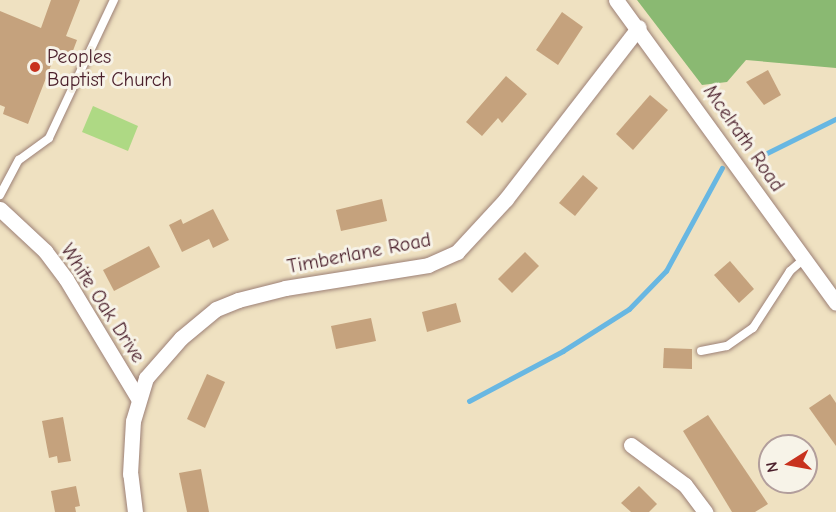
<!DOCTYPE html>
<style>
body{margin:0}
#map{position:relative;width:836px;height:512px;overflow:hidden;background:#efe1c1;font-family:"Comic Neue",sans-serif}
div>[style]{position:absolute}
.green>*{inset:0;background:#aed984}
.forest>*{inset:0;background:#8ab972}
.stream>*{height:4.5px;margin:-2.25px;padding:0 2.25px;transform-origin:2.25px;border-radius:2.25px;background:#68b7e2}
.building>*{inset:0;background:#c5a27d}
.roads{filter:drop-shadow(0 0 2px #9c8076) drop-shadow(0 0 2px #9c8076)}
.service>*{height:8px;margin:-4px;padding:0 4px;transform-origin:4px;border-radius:4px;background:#fff}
.minor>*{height:15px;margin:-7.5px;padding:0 7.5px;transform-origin:7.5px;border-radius:7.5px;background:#fff}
.dots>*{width:16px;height:16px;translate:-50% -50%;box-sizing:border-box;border:3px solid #f7f3e8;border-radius:50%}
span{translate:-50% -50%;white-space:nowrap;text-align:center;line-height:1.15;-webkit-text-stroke:6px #f7f3e8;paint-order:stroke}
.poi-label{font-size:20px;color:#4a1f2b}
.left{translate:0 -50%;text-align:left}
.street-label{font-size:20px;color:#4a1f2b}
.north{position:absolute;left:758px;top:434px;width:60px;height:60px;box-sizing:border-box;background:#f7f3e8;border:2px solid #b29e9c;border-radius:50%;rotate:259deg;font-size:16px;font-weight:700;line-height:24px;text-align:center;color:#4a1f2b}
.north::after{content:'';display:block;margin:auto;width:21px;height:27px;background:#c8321e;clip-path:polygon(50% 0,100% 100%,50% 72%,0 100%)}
</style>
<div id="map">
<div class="green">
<i style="clip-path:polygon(93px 106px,138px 126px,128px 151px,82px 132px)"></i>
</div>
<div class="forest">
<i style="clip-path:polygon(637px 0,836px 0,836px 68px,746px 60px,727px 82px,702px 85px)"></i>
</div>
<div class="stream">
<i style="left:763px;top:155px;width:81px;rotate:-26.3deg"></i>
<i style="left:469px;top:401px;width:106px;rotate:-28deg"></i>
<i style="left:563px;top:351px;width:78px;rotate:-32.5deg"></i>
<i style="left:629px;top:309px;width:53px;rotate:-45.8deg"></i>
<i style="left:666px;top:271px;width:117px;rotate:-61.5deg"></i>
</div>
<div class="building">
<i style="clip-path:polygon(51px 0,80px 0,66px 36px,77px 40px,71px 56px,57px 50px,28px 124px,3px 114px,5px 107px,0 105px,0 11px,41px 28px)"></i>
<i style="clip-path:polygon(562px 12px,583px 27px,558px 65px,536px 50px)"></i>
<i style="clip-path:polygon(768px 70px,781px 95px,764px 105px,746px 82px)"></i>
<i style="clip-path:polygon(506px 76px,527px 94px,502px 123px,498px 118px,482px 136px,466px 122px)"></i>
<i style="clip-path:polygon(650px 95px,668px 110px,633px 150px,616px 134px)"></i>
<i style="clip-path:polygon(583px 175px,598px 188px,575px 216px,559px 203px)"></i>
<i style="clip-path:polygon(382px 199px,387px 221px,341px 231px,336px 210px)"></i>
<i style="clip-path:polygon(213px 209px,229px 240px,213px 248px,209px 239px,182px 252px,169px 225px,181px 219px,183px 224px)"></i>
<i style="clip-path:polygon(149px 246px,160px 267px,114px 291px,103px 270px)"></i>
<i style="clip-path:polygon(525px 252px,539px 266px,512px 293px,498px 279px)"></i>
<i style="clip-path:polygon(730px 261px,754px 289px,739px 303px,714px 275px)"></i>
<i style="clip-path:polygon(456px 303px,461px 322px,427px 332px,422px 312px)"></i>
<i style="clip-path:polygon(371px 318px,376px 341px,336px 349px,331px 326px)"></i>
<i style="clip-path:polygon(664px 348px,692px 349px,692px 369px,663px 368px)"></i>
<i style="clip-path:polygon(207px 374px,225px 382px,205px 428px,187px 419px)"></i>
<i style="clip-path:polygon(830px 394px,836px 403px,836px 446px,809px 408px)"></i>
<i style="clip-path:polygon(708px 415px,768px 504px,755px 512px,732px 512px,683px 431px)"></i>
<i style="clip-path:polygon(63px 417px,71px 461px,58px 463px,57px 456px,49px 458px,42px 421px)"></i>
<i style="clip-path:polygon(201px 469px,209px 512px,187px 512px,179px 473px)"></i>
<i style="clip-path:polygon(76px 486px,80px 506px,75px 507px,76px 512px,55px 512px,51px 491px)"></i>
<i style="clip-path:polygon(639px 486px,657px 504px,649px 512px,631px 512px,621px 503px)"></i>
</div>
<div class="roads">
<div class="service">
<i style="left:0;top:195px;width:40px;rotate:-62deg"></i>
<i style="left:19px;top:160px;width:37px;rotate:-36deg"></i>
<i style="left:49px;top:138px;width:153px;rotate:-64.8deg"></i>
<i style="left:701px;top:351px;width:26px;rotate:-11deg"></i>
<i style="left:727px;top:346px;width:32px;rotate:-35deg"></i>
<i style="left:753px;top:328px;width:68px;rotate:-57deg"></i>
<i style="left:790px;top:271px;width:18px;rotate:-41deg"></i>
</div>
<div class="minor">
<i style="left:616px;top:0;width:374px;rotate:54deg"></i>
<i style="left:0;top:209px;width:62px;rotate:43deg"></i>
<i style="left:45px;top:251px;width:35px;rotate:53deg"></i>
<i style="left:66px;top:279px;width:141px;rotate:58.9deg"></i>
<i style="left:631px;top:445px;width:67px;rotate:36.5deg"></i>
<i style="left:685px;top:485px;width:34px;rotate:53deg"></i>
<i style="left:135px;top:512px;width:38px;rotate:-97deg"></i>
<i style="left:130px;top:474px;width:53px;rotate:-86.8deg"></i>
<i style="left:133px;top:421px;width:45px;rotate:-73.2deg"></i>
<i style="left:146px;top:378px;width:53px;rotate:-48.8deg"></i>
<i style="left:181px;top:338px;width:45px;rotate:-39.6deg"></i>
<i style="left:216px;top:309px;width:24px;rotate:-22deg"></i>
<i style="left:238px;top:300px;width:49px;rotate:-14.3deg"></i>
<i style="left:285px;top:288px;width:145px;rotate:-9.1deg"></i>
<i style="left:428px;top:265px;width:32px;rotate:-24deg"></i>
<i style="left:457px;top:252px;width:72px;rotate:-47.2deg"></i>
<i style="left:506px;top:199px;width:217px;rotate:-52.3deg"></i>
</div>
</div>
<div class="dots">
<i style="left:35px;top:67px;background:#c8321e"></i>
</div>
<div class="poi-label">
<span class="left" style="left:47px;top:68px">Peoples<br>Baptist Church</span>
</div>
<div class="street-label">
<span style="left:744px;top:138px;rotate:55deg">Mcelrath Road</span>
<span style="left:359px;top:253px;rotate:-11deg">Timberlane Road</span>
<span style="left:103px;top:303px;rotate:57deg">White Oak Drive</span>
</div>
<div class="north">N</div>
</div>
